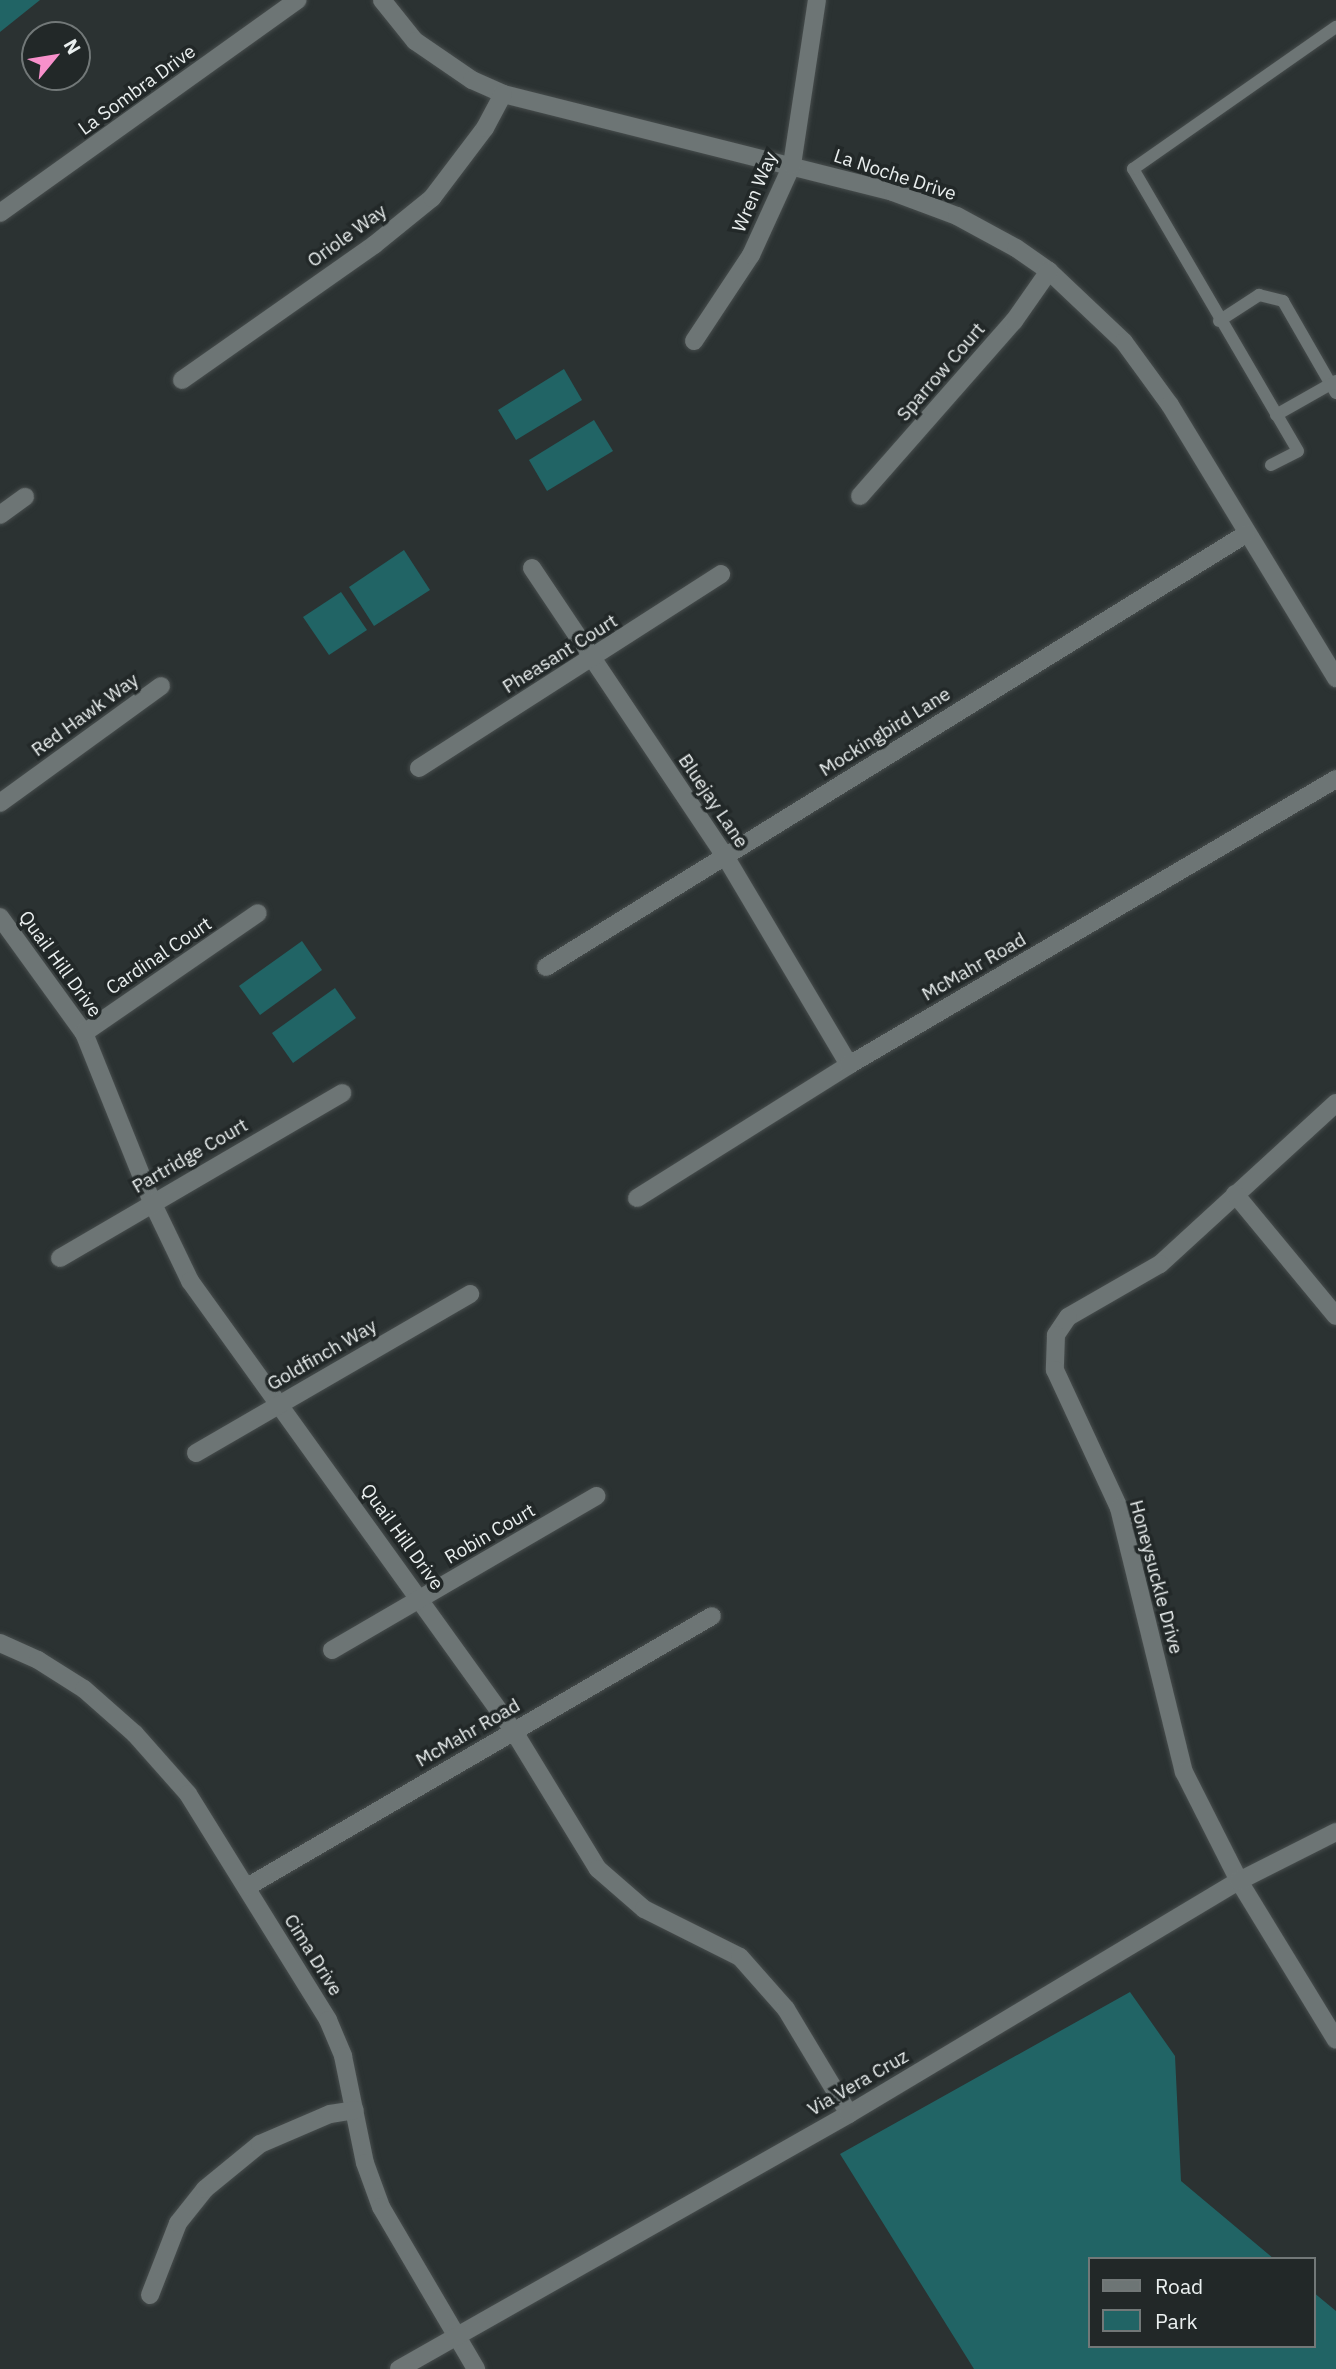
<!DOCTYPE html>
<style>
body{margin:0}
#map{position:relative;width:1336px;height:2369px;overflow:hidden;background:#2b3232;font-family:"IBM Plex Sans",sans-serif}
div>[style]{position:absolute}
.green>*{inset:0;background:#216465}
.roads{filter:drop-shadow(0 0 2px #474d4d) drop-shadow(0 0 2px #474d4d)}
.service>*{height:12px;margin:-6px;padding:0 6px;transform-origin:6px;border-radius:6px;background:#6d7575}
.minor>*{height:18px;margin:-9px;padding:0 9px;transform-origin:9px;border-radius:9px;background:#6d7575}
.tertiary>*{height:18px;margin:-9px;padding:0 9px;transform-origin:9px;border-radius:9px;background:#6d7575}
span{translate:-50% -50%;white-space:nowrap;text-align:center;line-height:1.15;-webkit-text-stroke:7px #222828;paint-order:stroke}
.street-label{font-size:19px;color:#eaefef}
.legend{position:absolute;left:1088px;top:2257px;width:228px;height:91px;box-sizing:border-box;background:#222828;border:2px solid #727878;margin:0;padding:9px 12px;list-style:none;font-size:21px;color:#eaefef}
.legend li{display:flex;align-items:center;gap:14px;height:35px}
.legend b{width:35px;border:2px solid #727878}
.north{position:absolute;left:21px;top:21px;width:70px;height:70px;box-sizing:border-box;background:#222828;border:2px solid #727878;border-radius:50%;rotate:60deg;font-size:19px;font-weight:700;line-height:28px;text-align:center;color:#eaefef}
.north::after{content:'';display:block;margin:auto;width:24px;height:32px;background:#f890cb;clip-path:polygon(50% 0,100% 100%,50% 72%,0 100%)}
</style>
<div id="map">
<div class="green">
<i style="clip-path:polygon(0 0,40px 0,0 32px)"></i>
<i style="clip-path:polygon(564px 369px,582px 400px,516px 440px,498px 410px)"></i>
<i style="clip-path:polygon(594px 420px,613px 451px,547px 491px,529px 460px)"></i>
<i style="clip-path:polygon(404px 550px,430px 590px,374px 626px,349px 587px)"></i>
<i style="clip-path:polygon(341px 592px,367px 630px,329px 655px,303px 617px)"></i>
<i style="clip-path:polygon(302px 941px,322px 970px,260px 1015px,239px 986px)"></i>
<i style="clip-path:polygon(335px 988px,356px 1018px,293px 1063px,272px 1033px)"></i>
<i style="clip-path:polygon(1130px 1992px,1175px 2056px,1181px 2181px,1274px 2259px,1089px 2259px,1089px 2346px,1313px 2346px,1313px 2292px,1336px 2311px,1336px 2369px,974px 2369px,840px 2154px)"></i>
</div>
<div class="roads">
<div class="service">
<i style="left:1219px;top:321px;width:48px;rotate:-33deg"></i>
<i style="left:1259px;top:295px;width:25px;rotate:14deg"></i>
<i style="left:1283px;top:301px;width:106px;rotate:60.1deg"></i>
<i style="left:1276px;top:415px;width:69px;rotate:-29.5deg"></i>
<i style="left:1271px;top:465px;width:30px;rotate:-27deg"></i>
<i style="left:1298px;top:451px;width:327px;rotate:-120.3deg"></i>
<i style="left:1133px;top:169px;width:248px;rotate:-35deg"></i>
</div>
<div class="minor">
<i style="left:382px;top:0;width:53px;rotate:51.2deg"></i>
<i style="left:415px;top:41px;width:69px;rotate:34.4deg"></i>
<i style="left:472px;top:80px;width:34px;rotate:24deg"></i>
<i style="left:503px;top:94px;width:402px;rotate:14.1deg"></i>
<i style="left:893px;top:192px;width:68px;rotate:20.6deg"></i>
<i style="left:957px;top:216px;width:67px;rotate:28.5deg"></i>
<i style="left:1016px;top:248px;width:40px;rotate:34.9deg"></i>
<i style="left:1049px;top:271px;width:103px;rotate:43.4deg"></i>
<i style="left:1124px;top:342px;width:78px;rotate:53.9deg"></i>
<i style="left:1170px;top:405px;width:320px;rotate:58.7deg"></i>
<i style="left:694px;top:341px;width:103px;rotate:-56.5deg"></i>
<i style="left:751px;top:255px;width:99px;rotate:-65.5deg"></i>
<i style="left:792px;top:165px;width:167px;rotate:-81.4deg"></i>
<i style="left:182px;top:380px;width:235px;rotate:-35.1deg"></i>
<i style="left:374px;top:245px;width:75px;rotate:-39deg"></i>
<i style="left:432px;top:198px;width:88px;rotate:-52.9deg"></i>
<i style="left:485px;top:128px;width:38px;rotate:-62deg"></i>
<i style="left:860px;top:496px;width:233px;rotate:-48.7deg"></i>
<i style="left:1014px;top:321px;width:61px;rotate:-55deg"></i>
<i style="left:0;top:515px;width:31px;rotate:-36deg"></i>
<i style="left:532px;top:568px;width:347px;rotate:56.2deg"></i>
<i style="left:725px;top:856px;width:243px;rotate:59.3deg"></i>
<i style="left:419px;top:768px;width:359px;rotate:-32.7deg"></i>
<i style="left:0;top:803px;width:199px;rotate:-36deg"></i>
<i style="left:0;top:917px;width:143px;rotate:54.1deg"></i>
<i style="left:84px;top:1033px;width:182px;rotate:68.1deg"></i>
<i style="left:152px;top:1202px;width:88px;rotate:64.3deg"></i>
<i style="left:190px;top:1281px;width:553px;rotate:54.27deg"></i>
<i style="left:513px;top:1730px;width:163px;rotate:58.6deg"></i>
<i style="left:598px;top:1869px;width:61px;rotate:41deg"></i>
<i style="left:644px;top:1909px;width:107px;rotate:26.6deg"></i>
<i style="left:740px;top:1957px;width:69px;rotate:48.5deg"></i>
<i style="left:786px;top:2009px;width:122px;rotate:59deg"></i>
<i style="left:546px;top:967px;width:823px;rotate:-31.74deg"></i>
<i style="left:84px;top:1033px;width:211px;rotate:-34.6deg"></i>
<i style="left:1336px;top:1103px;width:239px;rotate:137.5deg"></i>
<i style="left:1160px;top:1264px;width:106px;rotate:150.1deg"></i>
<i style="left:1068px;top:1317px;width:22px;rotate:124deg"></i>
<i style="left:1056px;top:1335px;width:35px;rotate:92deg"></i>
<i style="left:1055px;top:1370px;width:152px;rotate:65.1deg"></i>
<i style="left:1119px;top:1508px;width:272px;rotate:76.2deg"></i>
<i style="left:1184px;top:1772px;width:122px;rotate:63.2deg"></i>
<i style="left:1239px;top:1881px;width:186px;rotate:58.6deg"></i>
<i style="left:1235px;top:1194px;width:158px;rotate:50.4deg"></i>
<i style="left:637px;top:1198px;width:250px;rotate:-32.1deg"></i>
<i style="left:849px;top:1065px;width:565px;rotate:-30.42deg"></i>
<i style="left:60px;top:1258px;width:327px;rotate:-30.3deg"></i>
<i style="left:196px;top:1453px;width:317px;rotate:-30.1deg"></i>
<i style="left:0;top:1643px;width:42px;rotate:24.1deg"></i>
<i style="left:38px;top:1660px;width:54px;rotate:32.2deg"></i>
<i style="left:84px;top:1689px;width:68px;rotate:41.4deg"></i>
<i style="left:135px;top:1734px;width:80px;rotate:48.5deg"></i>
<i style="left:188px;top:1794px;width:266px;rotate:58.2deg"></i>
<i style="left:328px;top:2020px;width:39px;rotate:67deg"></i>
<i style="left:343px;top:2056px;width:109px;rotate:78.4deg"></i>
<i style="left:365px;top:2163px;width:47px;rotate:70deg"></i>
<i style="left:381px;top:2207px;width:188px;rotate:59.6deg"></i>
<i style="left:332px;top:1650px;width:306px;rotate:-30.2deg"></i>
<i style="left:247px;top:1887px;width:538px;rotate:-30.23deg"></i>
<i style="left:150px;top:2295px;width:77px;rotate:-68.7deg"></i>
<i style="left:178px;top:2223px;width:43px;rotate:-51.5deg"></i>
<i style="left:205px;top:2189px;width:71px;rotate:-39.3deg"></i>
<i style="left:260px;top:2144px;width:76px;rotate:-23.2deg"></i>
<i style="left:330px;top:2114px;width:25px;rotate:-9deg"></i>
<i style="left:399px;top:2369px;width:517px;rotate:-29.54deg"></i>
<i style="left:849px;top:2114px;width:454px;rotate:-30.9deg"></i>
</div>
<div class="tertiary">
<i style="left:0;top:213px;width:366px;rotate:-35.6deg"></i>
<i style="left:1239px;top:1881px;width:109px;rotate:-26.8deg"></i>
</div>
</div>
<div class="street-label">
<span style="left:137px;top:90px;rotate:-36deg">La Sombra Drive</span>
<span style="left:895px;top:175px;rotate:18deg">La Noche Drive</span>
<span style="left:755px;top:192px;rotate:-67deg">Wren Way</span>
<span style="left:347px;top:236px;rotate:-36deg">Oriole Way</span>
<span style="left:941px;top:372px;rotate:-49deg">Sparrow Court</span>
<span style="left:560px;top:654px;rotate:-32deg">Pheasant Court</span>
<span style="left:85px;top:715px;rotate:-36deg">Red Hawk Way</span>
<span style="left:885px;top:732px;rotate:-32deg">Mockingbird Lane</span>
<span style="left:713px;top:801px;rotate:56deg">Bluejay Lane</span>
<span style="left:159px;top:956px;rotate:-34deg">Cardinal Court</span>
<span style="left:60px;top:964px;rotate:54deg">Quail Hill Drive</span>
<span style="left:974px;top:967px;rotate:-30deg">McMahr Road</span>
<span style="left:190px;top:1156px;rotate:-30deg">Partridge Court</span>
<span style="left:322px;top:1355px;rotate:-30deg">Goldfinch Way</span>
<span style="left:490px;top:1534px;rotate:-30deg">Robin Court</span>
<span style="left:402px;top:1537px;rotate:54deg">Quail Hill Drive</span>
<span style="left:1156px;top:1577px;rotate:75deg">Honeysuckle Drive</span>
<span style="left:468px;top:1733px;rotate:-30deg">McMahr Road</span>
<span style="left:313px;top:1955px;rotate:58deg">Cima Drive</span>
<span style="left:858px;top:2083px;rotate:-30deg">Via Vera Cruz</span>
</div>
<ul class="legend">
<li><b style="height:9px;background:#6d7575"></b>Road</li>
<li><b style="height:19px;background:#216465"></b>Park</li>
</ul>
<div class="north">N</div>
</div>
